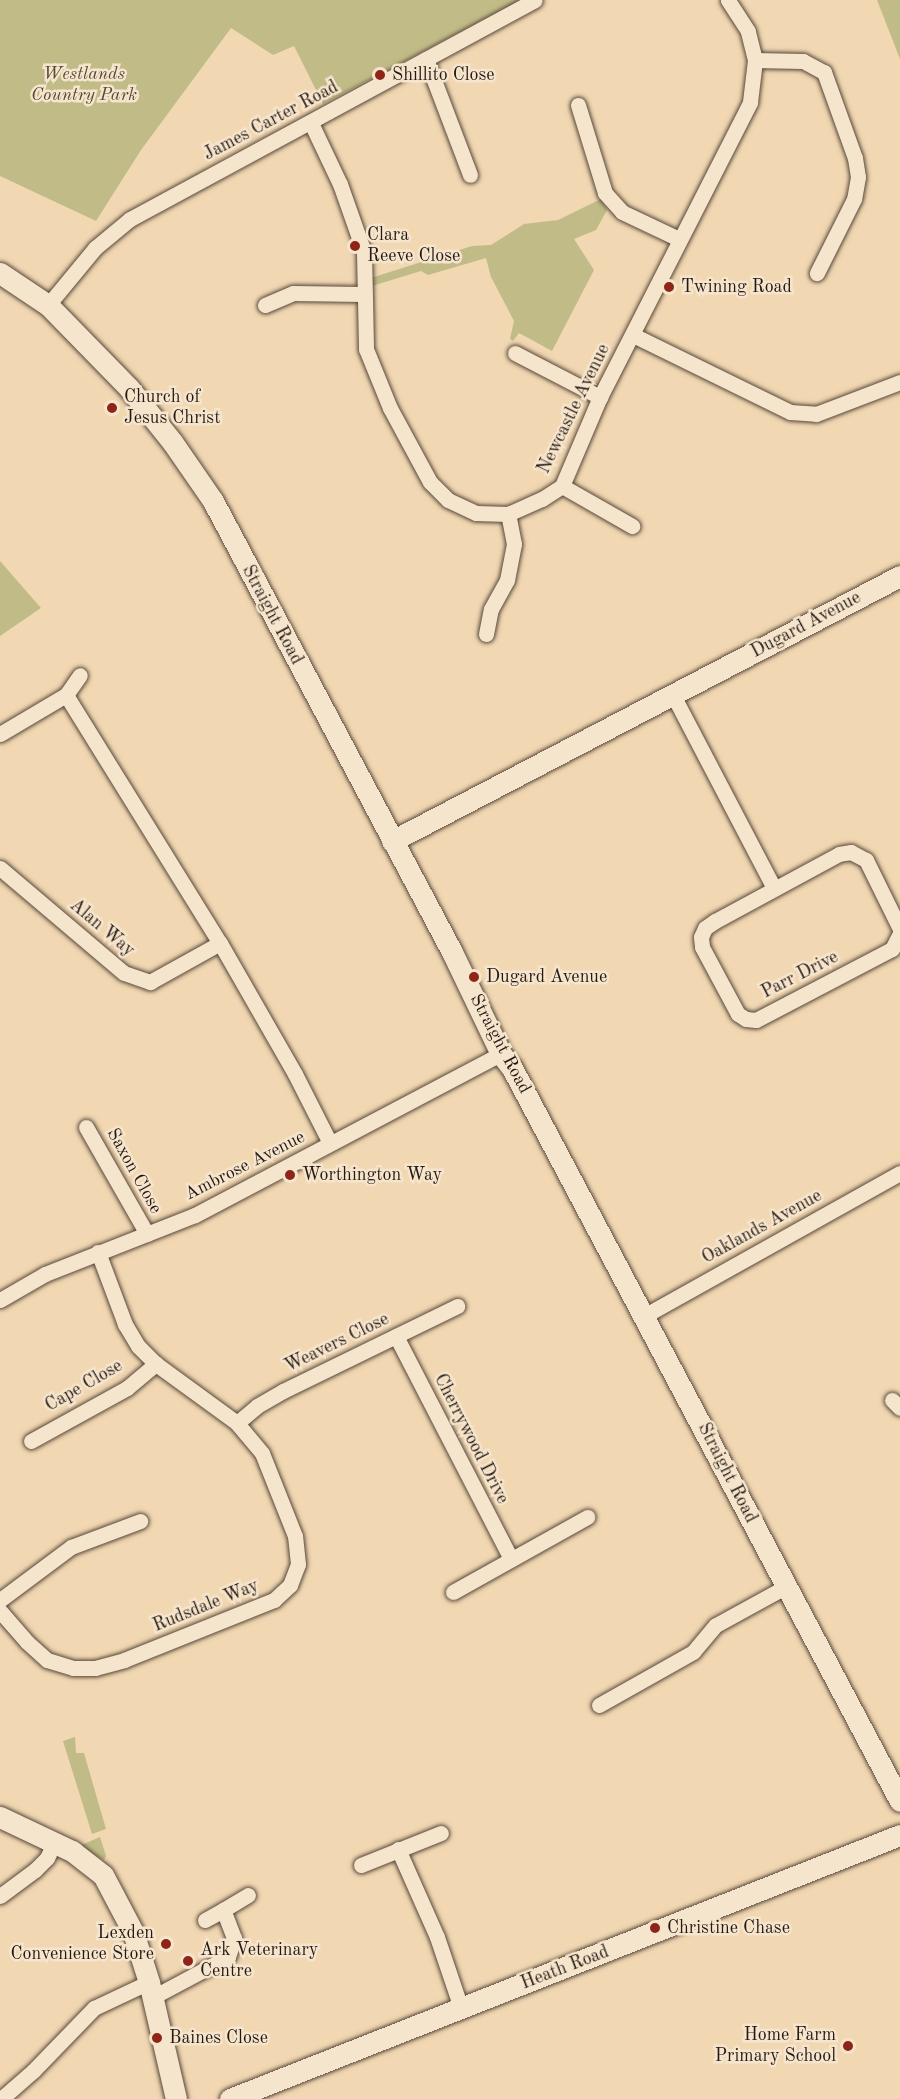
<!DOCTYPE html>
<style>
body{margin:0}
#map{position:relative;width:900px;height:2099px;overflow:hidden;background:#f1d7b2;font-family:"Old Standard TT",serif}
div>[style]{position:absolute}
.green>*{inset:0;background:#c1bc87}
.roads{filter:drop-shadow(0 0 2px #58483a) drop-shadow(0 0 2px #58483a)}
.street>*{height:15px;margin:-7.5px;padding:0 7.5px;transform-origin:7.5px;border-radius:7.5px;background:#f6e5cd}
.secondary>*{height:21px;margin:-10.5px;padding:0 10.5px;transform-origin:10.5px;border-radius:10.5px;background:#f6e5cd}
.dots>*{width:16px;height:16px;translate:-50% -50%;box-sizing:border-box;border:3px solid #f6e5cd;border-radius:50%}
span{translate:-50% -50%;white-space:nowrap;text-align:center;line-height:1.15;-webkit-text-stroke:5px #f6e5cd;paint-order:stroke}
.park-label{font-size:18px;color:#544935;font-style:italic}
.poi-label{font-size:18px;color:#251812}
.left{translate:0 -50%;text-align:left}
.right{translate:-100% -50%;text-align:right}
.street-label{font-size:18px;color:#251812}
</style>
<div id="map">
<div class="green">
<i style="clip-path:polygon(0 0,521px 0,323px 104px,294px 46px,273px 55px,231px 28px,141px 150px,96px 221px,0 176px)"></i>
<i style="clip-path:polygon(877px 0,900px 0,900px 59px)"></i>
<i style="clip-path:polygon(601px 199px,607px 210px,596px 230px,574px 239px,594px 270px,552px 351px,519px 333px,513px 341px,510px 339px,514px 321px,491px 277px,486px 258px,428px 275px,421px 271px,372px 286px,371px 278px,472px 246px,491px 245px,524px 224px,558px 220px)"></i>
<i style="clip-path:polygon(0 561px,41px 608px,0 636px)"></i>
<i style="clip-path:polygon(75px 1737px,76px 1753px,84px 1753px,106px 1829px,92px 1834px,63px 1741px)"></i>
<i style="clip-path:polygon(100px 1837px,106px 1856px,104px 1860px,79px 1846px)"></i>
</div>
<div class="roads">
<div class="street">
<i style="left:426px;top:59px;width:124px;rotate:69.2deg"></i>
<i style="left:755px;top:60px;width:48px;rotate:1.2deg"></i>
<i style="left:803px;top:61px;width:24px;rotate:28deg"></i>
<i style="left:824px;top:72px;width:91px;rotate:70.2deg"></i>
<i style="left:855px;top:158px;width:19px;rotate:81deg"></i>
<i style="left:858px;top:177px;width:22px;rotate:100deg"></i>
<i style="left:854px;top:199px;width:83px;rotate:116.6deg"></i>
<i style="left:578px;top:105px;width:92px;rotate:72.9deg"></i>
<i style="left:605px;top:193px;width:25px;rotate:48deg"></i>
<i style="left:622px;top:212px;width:63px;rotate:25.3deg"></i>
<i style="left:311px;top:123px;width:68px;rotate:64.6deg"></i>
<i style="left:340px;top:184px;width:72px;rotate:70.6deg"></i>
<i style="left:364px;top:252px;width:97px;rotate:88.8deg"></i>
<i style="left:366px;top:349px;width:64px;rotate:67.9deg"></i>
<i style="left:390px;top:408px;width:84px;rotate:61.6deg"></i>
<i style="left:430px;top:482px;width:25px;rotate:45deg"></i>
<i style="left:448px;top:500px;width:31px;rotate:25deg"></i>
<i style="left:476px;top:513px;width:32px;rotate:2deg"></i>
<i style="left:508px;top:514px;width:37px;rotate:-24deg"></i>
<i style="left:542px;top:499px;width:24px;rotate:-33deg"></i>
<i style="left:562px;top:486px;width:97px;rotate:-66.9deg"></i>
<i style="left:600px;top:397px;width:331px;rotate:-63deg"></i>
<i style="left:750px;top:102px;width:42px;rotate:-83.2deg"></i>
<i style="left:755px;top:60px;width:30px;rotate:-104deg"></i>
<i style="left:748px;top:31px;width:37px;rotate:-123deg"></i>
<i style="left:48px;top:305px;width:74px;rotate:-50.5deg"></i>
<i style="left:95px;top:248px;width:45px;rotate:-39.6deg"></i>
<i style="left:130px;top:219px;width:460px;rotate:-28.4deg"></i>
<i style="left:265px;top:305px;width:30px;rotate:-23deg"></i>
<i style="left:293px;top:293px;width:70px;rotate:0.8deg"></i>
<i style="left:633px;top:335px;width:175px;rotate:26.1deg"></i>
<i style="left:790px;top:412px;width:26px;rotate:4deg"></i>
<i style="left:816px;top:414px;width:90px;rotate:-20.9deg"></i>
<i style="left:515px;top:353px;width:96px;rotate:27.4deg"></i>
<i style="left:562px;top:486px;width:81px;rotate:29.7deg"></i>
<i style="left:486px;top:634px;width:25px;rotate:-79deg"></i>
<i style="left:491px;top:609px;width:33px;rotate:-61deg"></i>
<i style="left:507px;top:580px;width:37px;rotate:-79deg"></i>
<i style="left:514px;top:544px;width:31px;rotate:-101deg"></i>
<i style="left:66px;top:695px;width:292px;rotate:58.2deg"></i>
<i style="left:220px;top:943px;width:151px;rotate:60.2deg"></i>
<i style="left:295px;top:1074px;width:77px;rotate:63.1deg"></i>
<i style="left:673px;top:695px;width:218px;rotate:62.4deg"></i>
<i style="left:0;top:734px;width:77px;rotate:-30.6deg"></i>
<i style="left:66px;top:695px;width:24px;rotate:-55deg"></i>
<i style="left:0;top:868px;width:162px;rotate:40.3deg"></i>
<i style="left:124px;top:973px;width:28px;rotate:19deg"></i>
<i style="left:150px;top:982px;width:80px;rotate:-29.1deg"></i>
<i style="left:900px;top:929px;width:77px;rotate:-116.2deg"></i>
<i style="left:866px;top:860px;width:17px;rotate:-152deg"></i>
<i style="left:851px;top:852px;width:12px;rotate:171deg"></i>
<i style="left:839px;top:854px;width:141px;rotate:151.6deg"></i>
<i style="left:715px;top:921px;width:12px;rotate:145deg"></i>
<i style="left:705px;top:928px;width:10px;rotate:114deg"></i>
<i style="left:701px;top:937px;width:10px;rotate:84deg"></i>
<i style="left:702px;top:947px;width:76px;rotate:61.8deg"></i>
<i style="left:738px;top:1014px;width:9px;rotate:32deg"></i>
<i style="left:746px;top:1019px;width:10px;rotate:6deg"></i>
<i style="left:756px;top:1020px;width:153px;rotate:-27.6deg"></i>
<i style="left:892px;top:949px;width:18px;rotate:-63deg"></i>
<i style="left:86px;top:1127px;width:123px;rotate:60.3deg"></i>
<i style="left:0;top:1300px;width:52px;rotate:-30deg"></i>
<i style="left:45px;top:1274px;width:161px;rotate:-21.5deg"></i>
<i style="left:195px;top:1215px;width:346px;rotate:-27.8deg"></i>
<i style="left:644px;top:1316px;width:293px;rotate:-29.2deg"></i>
<i style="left:396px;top:1336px;width:251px;rotate:62.7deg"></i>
<i style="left:892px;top:1400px;width:11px;rotate:45deg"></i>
<i style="left:237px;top:1423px;width:26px;rotate:-40deg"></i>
<i style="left:257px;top:1406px;width:30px;rotate:-30deg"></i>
<i style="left:283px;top:1391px;width:194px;rotate:-26deg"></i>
<i style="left:31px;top:1441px;width:110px;rotate:-28.9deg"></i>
<i style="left:127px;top:1388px;width:38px;rotate:-40deg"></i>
<i style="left:453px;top:1592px;width:154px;rotate:-29.2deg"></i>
<i style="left:0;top:1600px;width:89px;rotate:-36.7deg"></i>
<i style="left:71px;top:1547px;width:74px;rotate:-20.6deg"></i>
<i style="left:0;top:1611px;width:41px;rotate:48.9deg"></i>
<i style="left:27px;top:1642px;width:27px;rotate:42deg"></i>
<i style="left:47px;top:1660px;width:27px;rotate:17deg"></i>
<i style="left:73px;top:1668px;width:22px"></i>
<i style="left:95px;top:1668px;width:30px;rotate:-15deg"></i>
<i style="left:124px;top:1660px;width:162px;rotate:-21.8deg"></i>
<i style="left:274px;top:1600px;width:22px;rotate:-43deg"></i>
<i style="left:290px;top:1585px;width:22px;rotate:-69deg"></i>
<i style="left:298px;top:1564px;width:28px;rotate:-96deg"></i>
<i style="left:295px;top:1536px;width:89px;rotate:-111.7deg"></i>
<i style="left:262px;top:1453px;width:39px;rotate:-130deg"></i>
<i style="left:237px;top:1423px;width:100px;rotate:-143.9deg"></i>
<i style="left:156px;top:1364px;width:25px;rotate:-135deg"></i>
<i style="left:138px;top:1346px;width:26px;rotate:-121deg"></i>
<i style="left:125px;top:1324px;width:77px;rotate:-110.6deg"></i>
<i style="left:599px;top:1705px;width:108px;rotate:-29.4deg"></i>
<i style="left:693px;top:1652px;width:35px;rotate:-50deg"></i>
<i style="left:716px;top:1625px;width:81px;rotate:-28.8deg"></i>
<i style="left:398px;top:1849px;width:96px;rotate:66.1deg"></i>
<i style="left:437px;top:1937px;width:75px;rotate:71.3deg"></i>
<i style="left:361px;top:1865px;width:86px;rotate:-21.8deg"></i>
<i style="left:0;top:1896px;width:44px;rotate:-36.6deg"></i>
<i style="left:35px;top:1870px;width:17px;rotate:-45deg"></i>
<i style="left:47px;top:1858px;width:17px;rotate:-65deg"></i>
<i style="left:205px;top:1920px;width:21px;rotate:-29deg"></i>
<i style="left:153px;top:1997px;width:85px;rotate:-28.1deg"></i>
<i style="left:228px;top:1957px;width:20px;rotate:-72deg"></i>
<i style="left:234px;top:1938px;width:30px;rotate:-111deg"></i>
<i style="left:223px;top:1910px;width:29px;rotate:-31deg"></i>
<i style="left:1px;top:2099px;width:43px;rotate:-41.2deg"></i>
<i style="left:33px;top:2071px;width:88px;rotate:-45.9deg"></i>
<i style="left:94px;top:2008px;width:61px;rotate:-25.3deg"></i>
</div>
<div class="secondary">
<i style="left:0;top:273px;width:58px;rotate:33.7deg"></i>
<i style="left:48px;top:305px;width:116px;rotate:45.7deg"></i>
<i style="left:129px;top:388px;width:70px;rotate:51.3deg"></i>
<i style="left:173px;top:443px;width:70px;rotate:55.4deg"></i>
<i style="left:213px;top:501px;width:510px;rotate:62.08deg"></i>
<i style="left:452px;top:952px;width:113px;rotate:64.3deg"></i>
<i style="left:501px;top:1054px;width:18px;rotate:52deg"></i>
<i style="left:512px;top:1068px;width:829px;rotate:62.11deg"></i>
<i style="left:392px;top:841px;width:573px;rotate:-27.55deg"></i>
<i style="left:0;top:1817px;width:80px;rotate:25.3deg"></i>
<i style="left:72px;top:1851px;width:39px;rotate:38deg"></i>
<i style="left:103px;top:1875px;width:64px;rotate:62.2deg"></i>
<i style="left:133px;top:1932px;width:52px;rotate:72.3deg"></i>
<i style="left:149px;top:1982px;width:120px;rotate:77deg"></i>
<i style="left:230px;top:2099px;width:720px;rotate:-21.51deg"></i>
</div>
</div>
<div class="dots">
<i style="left:380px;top:75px;background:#8f2418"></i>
<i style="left:355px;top:246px;background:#8f2418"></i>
<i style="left:669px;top:287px;background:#8f2418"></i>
<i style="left:112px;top:408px;background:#8f2418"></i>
<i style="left:474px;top:977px;background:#8f2418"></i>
<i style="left:290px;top:1175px;background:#8f2418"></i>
<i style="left:655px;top:1928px;background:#8f2418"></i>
<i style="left:166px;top:1944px;background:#8f2418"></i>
<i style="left:188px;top:1961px;background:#8f2418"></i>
<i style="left:157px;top:2038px;background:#8f2418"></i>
<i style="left:848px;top:2046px;background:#8f2418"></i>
</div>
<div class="park-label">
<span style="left:84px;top:85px">Westlands<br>Country Park</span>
</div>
<div class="poi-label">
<span class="left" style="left:392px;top:75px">Shillito Close</span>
<span class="left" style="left:367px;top:246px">Clara<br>Reeve Close</span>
<span class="left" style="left:681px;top:287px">Twining Road</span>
<span class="left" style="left:124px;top:408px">Church of<br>Jesus Christ</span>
<span class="left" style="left:486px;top:977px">Dugard Avenue</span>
<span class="left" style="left:302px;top:1175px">Worthington Way</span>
<span class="left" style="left:667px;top:1928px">Christine Chase</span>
<span class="right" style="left:154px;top:1944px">Lexden<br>Convenience Store</span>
<span class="left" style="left:200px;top:1961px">Ark Veterinary<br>Centre</span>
<span class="right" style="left:836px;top:2046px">Home Farm<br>Primary School</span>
<span class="left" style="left:169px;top:2038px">Baines Close</span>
</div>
<div class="street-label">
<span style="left:271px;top:121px;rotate:-28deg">James Carter Road</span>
<span style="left:574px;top:409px;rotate:-64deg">Newcastle Avenue</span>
<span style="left:272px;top:615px;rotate:62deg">Straight Road</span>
<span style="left:806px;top:625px;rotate:-28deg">Dugard Avenue</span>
<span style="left:102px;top:928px;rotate:40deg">Alan Way</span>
<span style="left:800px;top:975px;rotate:-27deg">Parr Drive</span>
<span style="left:500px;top:1044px;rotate:62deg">Straight Road</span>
<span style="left:245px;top:1166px;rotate:-27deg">Ambrose Avenue</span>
<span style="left:134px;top:1171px;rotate:61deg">Saxon Close</span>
<span style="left:762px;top:1227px;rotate:-29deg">Oaklands Avenue</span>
<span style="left:337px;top:1343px;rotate:-26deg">Weavers Close</span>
<span style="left:84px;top:1386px;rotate:-30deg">Cape Close</span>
<span style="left:471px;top:1439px;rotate:63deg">Cherrywood Drive</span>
<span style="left:727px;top:1473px;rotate:63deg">Straight Road</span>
<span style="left:206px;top:1606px;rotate:-22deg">Rudsdale Way</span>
<span style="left:565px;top:1968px;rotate:-21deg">Heath Road</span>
</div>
</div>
